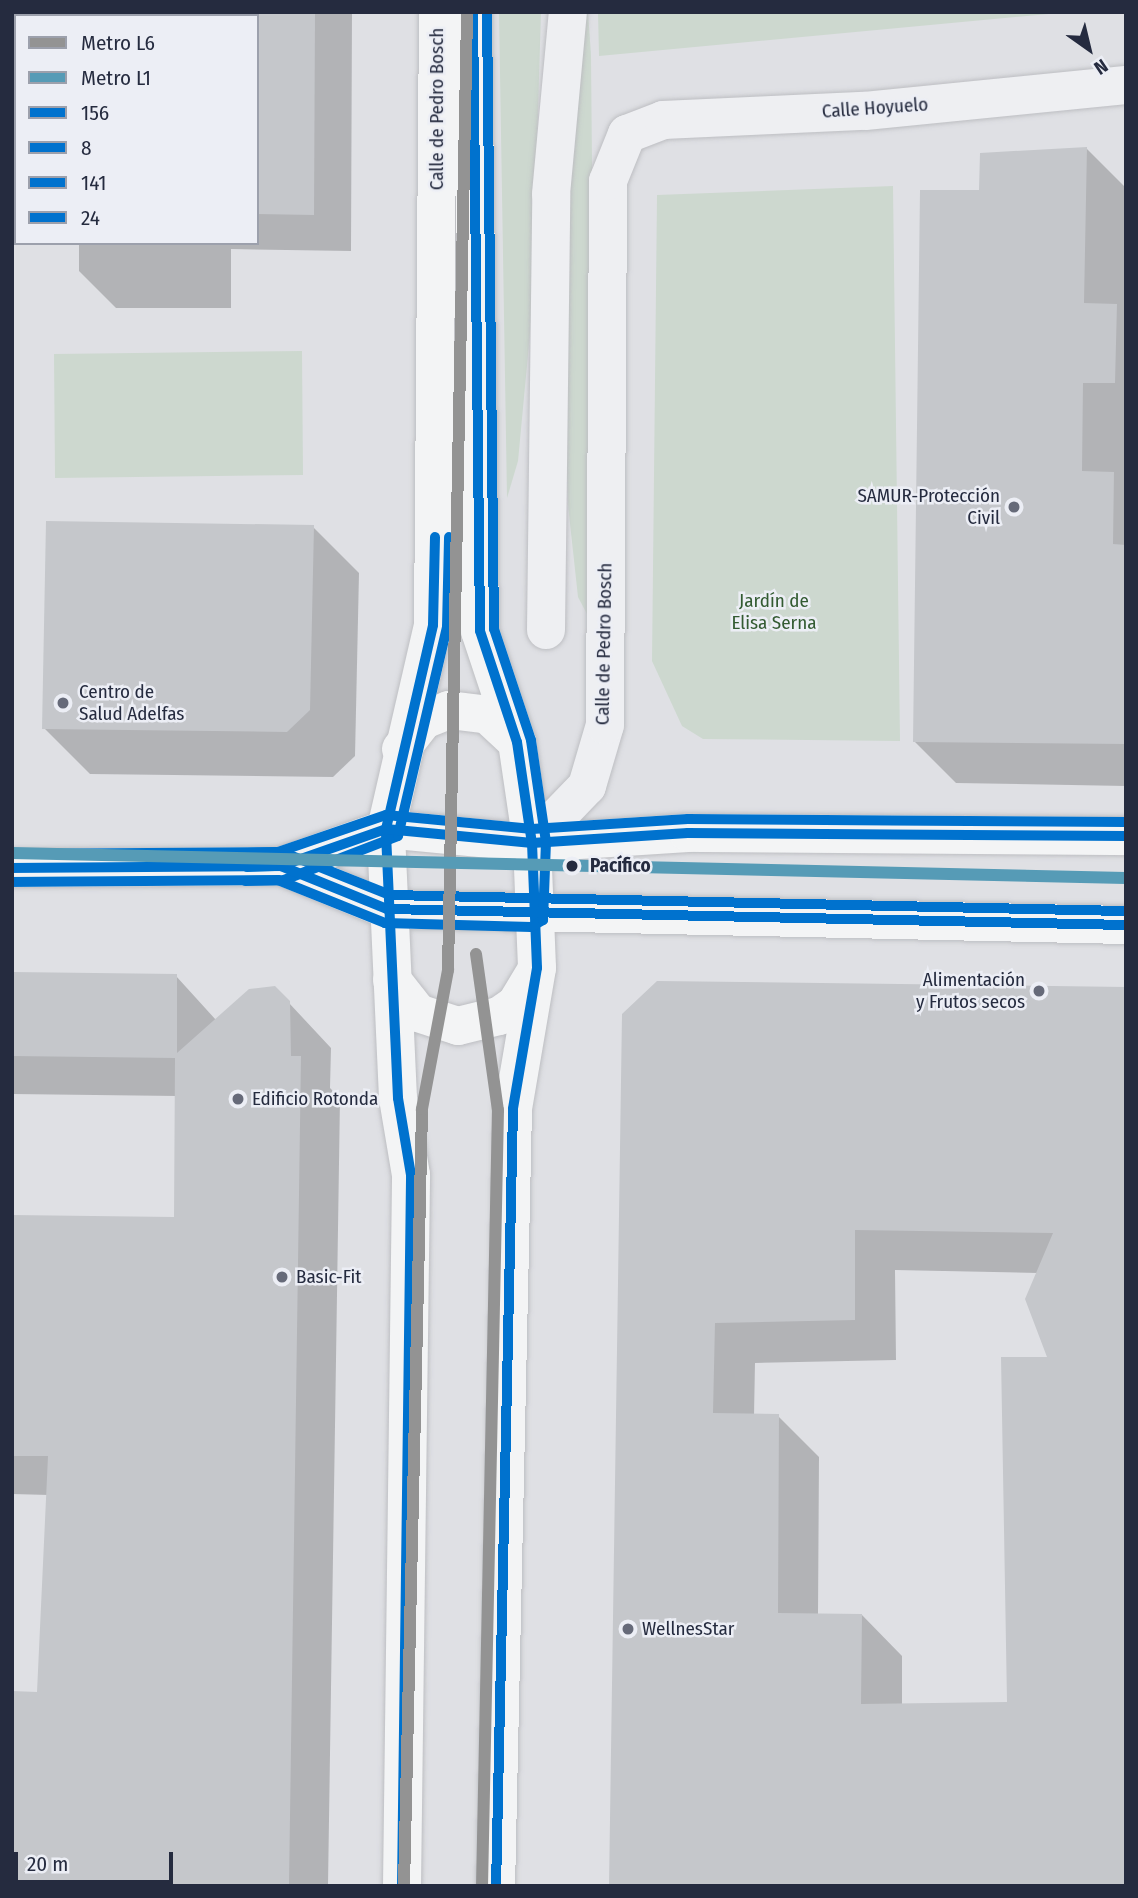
<!DOCTYPE html>
<meta charset="utf-8">
<style>
body{margin:0}
#map{position:relative;width:1138px;height:1898px;overflow:hidden;background:#dfe0e4;font-family:"Fira Sans Condensed",sans-serif}
div>[style]{position:absolute}
.green>*{inset:0;background:#cdd8cf}
.shadow>*{inset:0;background:#0003}
.building>*{inset:0;background:#c5c7cb}
.roads{filter:drop-shadow(0 0 2px #bdbec2) drop-shadow(0 0 2px #bdbec2)}
.pedestrian>*{height:38px;margin:-19px;padding:0 19px;transform-origin:19px;border-radius:19px;background:#eeeff2}
.minor>*{height:38px;margin:-19px;padding:0 19px;transform-origin:19px;border-radius:19px;background:#eeeff2}
.primary>*{height:38px;margin:-19px;padding:0 19px;transform-origin:19px;border-radius:19px;background:#f3f4f5}
.bus-1>*{height:10px;margin:-5px;padding:0 5px;transform-origin:5px;border-radius:5px;background:#0072ce}
.bus-2>*{height:10px;margin:-5px;padding:0 5px;transform-origin:5px;border-radius:5px;background:#0072ce}
.bus-3>*{height:10px;margin:-5px;padding:0 5px;transform-origin:5px;border-radius:5px;background:#0072ce}
.bus-4>*{height:10px;margin:-5px;padding:0 5px;transform-origin:5px;border-radius:5px;background:#0072ce}
.metro-1>*{height:12px;margin:-6px;padding:0 6px;transform-origin:6px;border-radius:6px;background:#939393}
.metro-2>*{height:12px;margin:-6px;padding:0 6px;transform-origin:6px;border-radius:6px;background:#569bb6}
.dots>*{width:19px;height:19px;translate:-50% -50%;box-sizing:border-box;border:4px solid #eceef5;border-radius:50%}
span{translate:-50% -50%;white-space:nowrap;text-align:center;line-height:1.15;-webkit-text-stroke:5px #eceef5;paint-order:stroke}
.street-label{font-size:19px;color:#252b3f}
.poi-label{font-size:19px;color:#252b3f}
.right{translate:-100% -50%;text-align:right}
.left{translate:0 -50%;text-align:left}
.park-label{font-size:19px;color:#335b32}
.stop-label{font-size:19px;color:#252b3f;font-weight:700}
.frame{position:absolute;inset:0;border:14px solid #252b3f;pointer-events:none}
.legend{position:absolute;left:14px;top:14px;width:245px;height:231px;box-sizing:border-box;background:#eceef5;border:2px solid #9ca0ac;margin:0;padding:9px 12px;list-style:none;font-size:21px;color:#252b3f}
.legend li{display:flex;align-items:center;gap:14px;height:35px}
.legend b{width:35px;border:2px solid #9ca0ac}
.north{position:absolute;left:1054px;top:14px;width:70px;height:70px;-webkit-text-stroke:5px #eceef5;paint-order:stroke;rotate:146deg;font-size:19px;font-weight:700;line-height:28px;text-align:center;color:#252b3f}
.north::after{content:'';display:block;margin:auto;width:24px;height:32px;background:#252b3f;clip-path:polygon(50% 0,100% 100%,50% 72%,0 100%)}
.scale{position:absolute;left:14px;top:1852px;width:159px;height:32px;box-sizing:border-box;border:4px solid #252b3f;border-top:0;padding-left:9px;font-size:21px;line-height:24px;white-space:nowrap;color:#252b3f;-webkit-text-stroke:5px #eceef5;paint-order:stroke}
</style>
<div id="map">
<div class="green">
<i style="clip-path:polygon(499px 12px,541px 12px,532px 312px,518px 461px,507px 498px)"></i>
<i style="clip-path:polygon(582px 12px,588px 12px,591px 55px,596px 603px,587px 614px,578px 597px,568px 505px,561px 277px)"></i>
<i style="clip-path:polygon(598px 12px,1070px 12px,599px 56px)"></i>
<i style="clip-path:polygon(893px 186px,900px 741px,703px 739px,682px 726px,652px 661px,657px 195px)"></i>
<i style="clip-path:polygon(302px 351px,303px 475px,55px 478px,54px 354px)"></i>
</div>
<div class="shadow">
<i style="clip-path:polygon(81px 12px,352px 12px,351px 251px,231px 249px,231px 308px,116px 308px,79px 271px,79px 243px,257px 243px,257px 16px)"></i>
<i style="clip-path:polygon(1086px 148px,1126px 188px,1126px 786px,956px 783px,915px 742px,980px 192px)"></i>
<i style="clip-path:polygon(313px 527px,359px 573px,355px 756px,333px 777px,90px 774px,44px 728px)"></i>
<i style="clip-path:polygon(12px 974px,176px 976px,216px 1020px,275px 988px,331px 1048px,330px 1088px,340px 1098px,328px 1886px,12px 1886px,39px 1693px,49px 1495px,12px 1494px,12px 1216px,176px 1219px,177px 1096px,12px 1094px)"></i>
<i style="clip-path:polygon(evenodd,1126px 1000px,1126px 1886px,618px 1886px,624px 1014px,1126px 1000px,895px 1270px,1038px 1273px,1050px 1359px,1009px 1704px,902px 1705px,902px 1656px,862px 1615px,818px 1615px,819px 1457px,778px 1416px,754px 1416px,755px 1363px,896px 1360px,895px 1270px)"></i>
</div>
<div class="building">
<i style="clip-path:polygon(257px 12px,315px 12px,314px 215px,257px 214px)"></i>
<i style="clip-path:polygon(1087px 147px,1084px 303px,1117px 304px,1115px 383px,1083px 383px,1082px 471px,1114px 472px,1113px 544px,1126px 545px,1126px 744px,913px 742px,920px 190px,979px 190px,980px 153px)"></i>
<i style="clip-path:polygon(46px 521px,314px 525px,310px 710px,287px 732px,42px 729px)"></i>
<i style="clip-path:polygon(12px 972px,177px 974px,177px 1053px,249px 989px,275px 986px,290px 1001px,291px 1056px,301px 1056px,289px 1886px,12px 1886px,12px 1691px,37px 1692px,48px 1456px,12px 1456px,12px 1215px,174px 1217px,175px 1058px,12px 1056px)"></i>
<i style="clip-path:polygon(evenodd,657px 981px,1126px 987px,1126px 1886px,609px 1886px,622px 1014px,657px 981px,855px 1230px,1053px 1233px,1025px 1299px,1047px 1357px,1001px 1357px,1007px 1702px,861px 1704px,862px 1614px,778px 1613px,779px 1414px,713px 1413px,715px 1323px,855px 1320px,855px 1230px)"></i>
</div>
<div class="roads">
<div class="pedestrian">
<i style="left:546px;top:630px;width:436px;rotate:-89.3deg"></i>
<i style="left:551px;top:194px;width:183px;rotate:-84.7deg"></i>
</div>
<div class="minor">
<i style="left:532px;top:843px;width:79px;rotate:-46deg"></i>
<i style="left:587px;top:786px;width:64px;rotate:-73.6deg"></i>
<i style="left:605px;top:725px;width:544px;rotate:-89.68deg"></i>
<i style="left:608px;top:181px;width:51px;rotate:-68deg"></i>
<i style="left:627px;top:134px;width:39px;rotate:-21deg"></i>
<i style="left:663px;top:120px;width:202px;rotate:-2.6deg"></i>
<i style="left:865px;top:111px;width:262px;rotate:-5.7deg"></i>
</div>
<div class="primary">
<i style="left:473px;top:12px;width:619px;rotate:89.35deg"></i>
<i style="left:480px;top:631px;width:117px;rotate:71.6deg"></i>
<i style="left:517px;top:742px;width:102px;rotate:81.6deg"></i>
<i style="left:532px;top:843px;width:125px;rotate:87.7deg"></i>
<i style="left:537px;top:968px;width:143px;rotate:99.7deg"></i>
<i style="left:513px;top:1109px;width:777px;rotate:91.25deg"></i>
<i style="left:401px;top:749px;width:37px;rotate:-52deg"></i>
<i style="left:424px;top:720px;width:27px;rotate:-22deg"></i>
<i style="left:449px;top:710px;width:39px;rotate:7deg"></i>
<i style="left:488px;top:715px;width:40px;rotate:43deg"></i>
<i style="left:281px;top:866px;width:114px;rotate:22.1deg"></i>
<i style="left:387px;top:909px;width:739px;rotate:1.24deg"></i>
<i style="left:12px;top:868px;width:269px;rotate:-0.4deg"></i>
<i style="left:281px;top:866px;width:111px;rotate:-19.4deg"></i>
<i style="left:386px;top:829px;width:147px;rotate:5.5deg"></i>
<i style="left:532px;top:843px;width:156px;rotate:-3.7deg"></i>
<i style="left:688px;top:833px;width:438px;rotate:0.4deg"></i>
<i style="left:392px;top:980px;width:42px;rotate:51.8deg"></i>
<i style="left:418px;top:1013px;width:42px;rotate:18deg"></i>
<i style="left:458px;top:1026px;width:42px;rotate:-13.7deg"></i>
<i style="left:499px;top:1016px;width:21px;rotate:-35deg"></i>
<i style="left:516px;top:1004px;width:35px;rotate:-59deg"></i>
<i style="left:402px;top:1886px;width:711px;rotate:-89.27deg"></i>
<i style="left:411px;top:1175px;width:78px;rotate:-99.6deg"></i>
<i style="left:398px;top:1098px;width:269px;rotate:-92.6deg"></i>
<i style="left:386px;top:829px;width:209px;rotate:-77deg"></i>
<i style="left:433px;top:625px;width:613px;rotate:-89.53deg"></i>
</div>
</div>
<div class="bus-1">
<i style="left:473px;top:12px;width:619px;rotate:89.35deg"></i>
<i style="left:480px;top:631px;width:117px;rotate:71.6deg"></i>
<i style="left:517px;top:742px;width:102px;rotate:81.6deg"></i>
<i style="left:532px;top:843px;width:125px;rotate:87.7deg"></i>
<i style="left:537px;top:968px;width:143px;rotate:99.7deg"></i>
<i style="left:513px;top:1109px;width:777px;rotate:91.25deg"></i>
<i style="left:402px;top:1886px;width:711px;rotate:-89.27deg"></i>
<i style="left:411px;top:1175px;width:78px;rotate:-99.6deg"></i>
<i style="left:398px;top:1098px;width:269px;rotate:-92.6deg"></i>
<i style="left:386px;top:829px;width:209px;rotate:-77deg"></i>
<i style="left:433px;top:625px;width:88px;rotate:-88.7deg"></i>
</div>
<div class="bus-2">
<i style="left:245px;top:881px;width:39px;rotate:-1deg"></i>
<i style="left:284px;top:880px;width:122px;rotate:-21.1deg"></i>
<i style="left:398px;top:836px;width:215px;rotate:-76.8deg"></i>
<i style="left:447px;top:627px;width:90px;rotate:-88.7deg"></i>
<i style="left:12px;top:882px;width:266px;rotate:-0.4deg"></i>
<i style="left:278px;top:880px;width:115px;rotate:21.9deg"></i>
<i style="left:385px;top:923px;width:146px;rotate:1.6deg"></i>
<i style="left:531px;top:927px;width:14px;rotate:-30deg"></i>
<i style="left:543px;top:920px;width:78px;rotate:-87.8deg"></i>
<i style="left:546px;top:842px;width:103px;rotate:-98.4deg"></i>
<i style="left:531px;top:740px;width:117px;rotate:-108.4deg"></i>
<i style="left:494px;top:629px;width:617px;rotate:-90.65deg"></i>
</div>
<div class="bus-3">
<i style="left:247px;top:867px;width:34px;rotate:-2deg"></i>
<i style="left:281px;top:866px;width:111px;rotate:-19.4deg"></i>
<i style="left:386px;top:829px;width:147px;rotate:5.5deg"></i>
<i style="left:532px;top:843px;width:156px;rotate:-3.7deg"></i>
<i style="left:688px;top:833px;width:438px;rotate:0.4deg"></i>
<i style="left:12px;top:868px;width:269px;rotate:-0.4deg"></i>
<i style="left:281px;top:866px;width:114px;rotate:22.1deg"></i>
<i style="left:387px;top:909px;width:739px;rotate:1.24deg"></i>
</div>
<div class="bus-4">
<i style="left:247px;top:853px;width:31px;rotate:-2deg"></i>
<i style="left:278px;top:852px;width:114px;rotate:-18.9deg"></i>
<i style="left:386px;top:815px;width:147px;rotate:5.5deg"></i>
<i style="left:532px;top:829px;width:156px;rotate:-3.7deg"></i>
<i style="left:688px;top:819px;width:438px;rotate:0.4deg"></i>
<i style="left:12px;top:854px;width:270px;rotate:-0.4deg"></i>
<i style="left:282px;top:852px;width:116px;rotate:21.7deg"></i>
<i style="left:390px;top:895px;width:736px;rotate:1.25deg"></i>
</div>
<div class="metro-1">
<i style="left:476px;top:954px;width:158px;rotate:82deg"></i>
<i style="left:498px;top:1110px;width:776px;rotate:91.18deg"></i>
<i style="left:404px;top:1886px;width:777px;rotate:-88.67deg"></i>
<i style="left:422px;top:1109px;width:141px;rotate:-79.4deg"></i>
<i style="left:448px;top:970px;width:958px;rotate:-88.86deg"></i>
</div>
<div class="metro-2">
<i style="left:12px;top:853px;width:1114px;rotate:1.29deg"></i>
</div>
<div class="dots">
<i style="left:1014px;top:507px;background:#666a79"></i>
<i style="left:63px;top:703px;background:#666a79"></i>
<i style="left:572px;top:866px;background:#252b3f"></i>
<i style="left:1039px;top:991px;background:#666a79"></i>
<i style="left:238px;top:1099px;background:#666a79"></i>
<i style="left:282px;top:1277px;background:#666a79"></i>
<i style="left:628px;top:1629px;background:#666a79"></i>
</div>
<div class="street-label">
<span style="left:875px;top:108px;rotate:-4deg">Calle Hoyuelo</span>
<span style="left:437px;top:109px;rotate:-90deg">Calle de Pedro Bosch</span>
<span style="left:604px;top:644px;rotate:-89deg">Calle de Pedro Bosch</span>
</div>
<div class="poi-label">
<span class="right" style="left:1000px;top:507px">SAMUR-Protección<br>Civil</span>
<span class="left" style="left:79px;top:703px">Centro de<br>Salud Adelfas</span>
<span class="right" style="left:1025px;top:991px">Alimentación<br>y Frutos secos</span>
<span class="left" style="left:252px;top:1099px">Edificio Rotonda</span>
<span class="left" style="left:296px;top:1277px">Basic-Fit</span>
<span class="left" style="left:642px;top:1629px">WellnesStar</span>
</div>
<div class="park-label">
<span style="left:774px;top:612px">Jardín de<br>Elisa Serna</span>
</div>
<div class="stop-label">
<span class="left" style="left:590px;top:866px">Pacífico</span>
</div>
<div class="frame"></div>
<ul class="legend">
<li><b style="height:9px;background:#939393"></b>Metro L6</li>
<li><b style="height:9px;background:#569bb6"></b>Metro L1</li>
<li><b style="height:9px;background:#0072ce"></b>156</li>
<li><b style="height:9px;background:#0072ce"></b>8</li>
<li><b style="height:9px;background:#0072ce"></b>141</li>
<li><b style="height:9px;background:#0072ce"></b>24</li>
</ul>
<div class="north">N</div>
<div class="scale">20 m</div>
</div>
